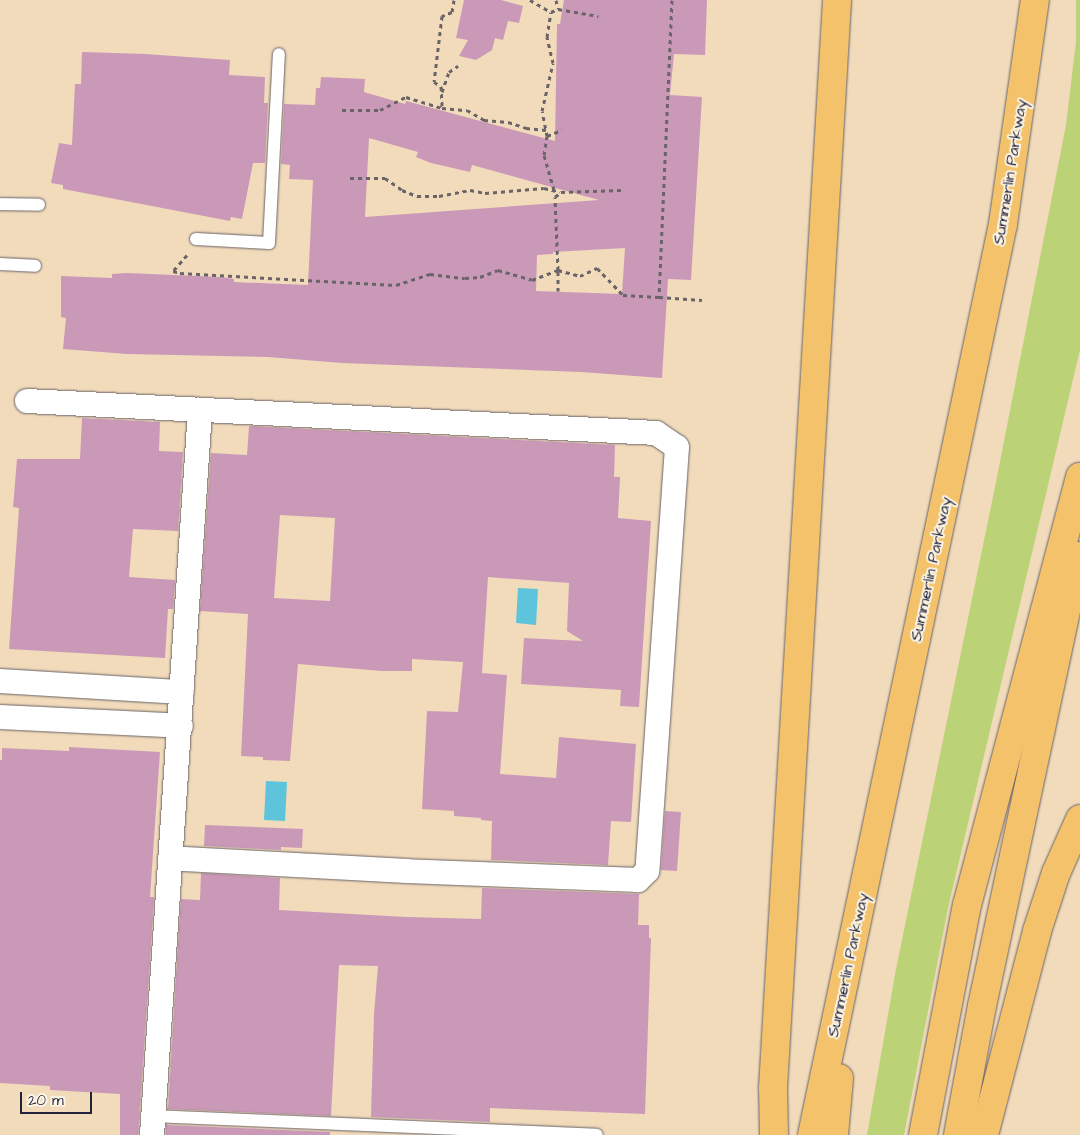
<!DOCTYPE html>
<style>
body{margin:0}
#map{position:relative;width:1080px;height:1135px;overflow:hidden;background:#f1dbbb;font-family:"Architects Daughter",sans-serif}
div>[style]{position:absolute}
.green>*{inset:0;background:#bbd276}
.water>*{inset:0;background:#5ec4db}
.building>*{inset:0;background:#cb99b8}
.path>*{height:3px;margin-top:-1.5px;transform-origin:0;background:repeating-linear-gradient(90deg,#6a6368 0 4px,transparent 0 8px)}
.roads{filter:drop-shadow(0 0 1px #6a6368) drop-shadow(0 0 1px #6a6368)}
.service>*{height:12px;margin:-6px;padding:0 6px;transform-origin:6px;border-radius:6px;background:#fff}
.minor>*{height:24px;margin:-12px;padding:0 12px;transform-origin:12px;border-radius:12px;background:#fff}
.motorway>*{height:28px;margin:-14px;padding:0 14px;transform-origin:14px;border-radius:14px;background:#f3c26a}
span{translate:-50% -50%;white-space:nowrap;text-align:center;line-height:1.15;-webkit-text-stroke:4px #fcf5e5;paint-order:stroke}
.street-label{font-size:16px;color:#22223b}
.scale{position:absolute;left:20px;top:1092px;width:72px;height:22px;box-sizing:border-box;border:2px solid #22223b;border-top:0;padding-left:6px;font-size:15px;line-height:18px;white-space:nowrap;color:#22223b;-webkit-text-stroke:4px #fcf5e5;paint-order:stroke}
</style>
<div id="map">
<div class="green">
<i style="clip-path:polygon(1076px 0,1080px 0,1080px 350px,948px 908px,904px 1135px,867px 1135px,896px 969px,996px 482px,1066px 125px,1076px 42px)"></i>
</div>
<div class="water">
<i style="clip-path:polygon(518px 588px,538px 589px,536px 625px,516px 623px)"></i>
<i style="clip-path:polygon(266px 781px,287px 782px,285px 821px,264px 820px)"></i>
</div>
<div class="building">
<i style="clip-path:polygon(464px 0,501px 0,523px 6px,519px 23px,508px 21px,503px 40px,495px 38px,492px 50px,476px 60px,459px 56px,468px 40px,456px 38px)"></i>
<i style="clip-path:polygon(evenodd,564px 0,707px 0,705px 55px,674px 54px,670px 95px,702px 97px,691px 280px,668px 279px,662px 378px,581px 372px,342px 363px,268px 357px,127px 354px,63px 349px,66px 318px,61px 317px,61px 276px,112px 278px,112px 274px,127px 273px,220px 277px,234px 279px,234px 282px,308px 285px,313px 180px,289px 179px,290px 165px,281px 164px,284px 104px,315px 105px,316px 88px,320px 88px,321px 77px,365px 79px,364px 92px,405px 104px,406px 101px,555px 141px,557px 24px,560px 24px,564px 0,369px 138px,418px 152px,416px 157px,431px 163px,470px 172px,472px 165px,599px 200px,365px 217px,369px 138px,564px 0,625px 248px,622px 294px,536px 291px,537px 255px,553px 254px,553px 252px,625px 248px)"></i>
<i style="clip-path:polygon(82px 52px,145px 54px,230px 60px,229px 75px,265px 77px,264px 103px,268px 103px,265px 163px,253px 163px,242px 219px,231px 217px,230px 221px,63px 189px,63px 185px,51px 183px,59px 143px,72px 145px,75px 84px,81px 84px)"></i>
<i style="clip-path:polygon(82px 418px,160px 422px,159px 451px,183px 452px,178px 531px,133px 529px,129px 577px,175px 580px,173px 609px,168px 609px,165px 658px,9px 649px,19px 508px,13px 507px,17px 459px,80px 459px)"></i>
<i style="clip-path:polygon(evenodd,249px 426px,615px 445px,614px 477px,620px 477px,618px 518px,651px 521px,639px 707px,620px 706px,621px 690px,521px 684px,524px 638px,583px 641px,567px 631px,569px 583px,488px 577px,482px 673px,507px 675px,500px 774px,556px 778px,559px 737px,636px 744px,631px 822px,611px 821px,608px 865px,491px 860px,492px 821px,481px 820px,481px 818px,454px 816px,454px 811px,422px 809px,427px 711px,458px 712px,463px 662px,412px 659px,412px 671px,382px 671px,298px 664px,290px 761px,263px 760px,263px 757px,241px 756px,248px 614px,200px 611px,211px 453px,247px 455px,249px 426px,280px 515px,335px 518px,330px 601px,274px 598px,280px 515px)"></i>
<i style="clip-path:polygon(69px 747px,160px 752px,150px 897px,154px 897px,138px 1135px,120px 1135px,120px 1094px,50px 1090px,50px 1086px,0 1083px,0 760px,2px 760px,2px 748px,69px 751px)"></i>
<i style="clip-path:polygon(665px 811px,681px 812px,677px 871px,661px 870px)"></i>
<i style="clip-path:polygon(205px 825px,303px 829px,302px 848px,281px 847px,281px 850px,204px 846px)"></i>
<i style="clip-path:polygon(201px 873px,280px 878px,279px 910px,407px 917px,481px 919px,482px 888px,639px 894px,638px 925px,649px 925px,649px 938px,651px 938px,645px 1114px,490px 1108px,490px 1122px,371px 1117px,374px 1014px,378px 966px,339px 965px,331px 1116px,168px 1109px,181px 899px,200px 900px)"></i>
<i style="clip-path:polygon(166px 1125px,330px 1132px,330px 1135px,166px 1135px)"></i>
</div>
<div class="path">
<i style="left:454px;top:0;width:12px;rotate:99deg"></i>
<i style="left:452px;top:12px;width:11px;rotate:158deg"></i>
<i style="left:442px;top:16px;width:66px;rotate:96.9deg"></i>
<i style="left:434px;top:82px;width:8px;rotate:30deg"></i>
<i style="left:441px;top:86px;width:22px;rotate:87deg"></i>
<i style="left:442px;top:108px;width:25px;rotate:5deg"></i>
<i style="left:467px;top:110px;width:20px;rotate:30deg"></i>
<i style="left:484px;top:120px;width:24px;rotate:5deg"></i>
<i style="left:508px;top:122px;width:19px;rotate:18deg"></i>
<i style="left:526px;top:128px;width:20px;rotate:6deg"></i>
<i style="left:530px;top:0;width:24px;rotate:30deg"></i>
<i style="left:556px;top:0;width:9px;rotate:77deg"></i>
<i style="left:672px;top:0;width:297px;rotate:92.5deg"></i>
<i style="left:659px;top:297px;width:43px;rotate:4deg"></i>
<i style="left:442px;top:92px;width:21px;rotate:-71deg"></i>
<i style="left:449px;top:72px;width:11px;rotate:-34deg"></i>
<i style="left:342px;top:110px;width:38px"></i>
<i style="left:380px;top:110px;width:29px;rotate:-27deg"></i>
<i style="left:406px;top:97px;width:38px;rotate:17deg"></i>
<i style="left:547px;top:136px;width:25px;rotate:-101deg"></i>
<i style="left:542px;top:111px;width:49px;rotate:-77.1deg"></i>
<i style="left:553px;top:63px;width:27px;rotate:-103deg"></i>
<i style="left:547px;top:37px;width:25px;rotate:-81deg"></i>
<i style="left:551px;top:12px;width:8px;rotate:-23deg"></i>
<i style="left:558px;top:9px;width:41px;rotate:9.9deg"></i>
<i style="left:350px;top:178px;width:35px"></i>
<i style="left:385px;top:178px;width:21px;rotate:35deg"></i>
<i style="left:402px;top:190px;width:16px;rotate:22deg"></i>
<i style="left:417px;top:196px;width:22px"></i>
<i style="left:439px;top:196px;width:32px;rotate:-11deg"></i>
<i style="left:470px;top:190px;width:15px;rotate:11deg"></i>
<i style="left:485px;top:193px;width:59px;rotate:-4.8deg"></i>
<i style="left:544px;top:188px;width:16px;rotate:14deg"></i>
<i style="left:554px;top:190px;width:36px;rotate:-106deg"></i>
<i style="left:544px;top:155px;width:19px;rotate:-81deg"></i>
<i style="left:547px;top:136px;width:16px;rotate:-22deg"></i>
<i style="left:187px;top:255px;width:21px;rotate:131deg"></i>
<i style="left:173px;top:271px;width:7px;rotate:16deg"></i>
<i style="left:180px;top:273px;width:216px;rotate:3.2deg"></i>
<i style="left:396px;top:285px;width:36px;rotate:-18deg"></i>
<i style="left:430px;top:274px;width:35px;rotate:7deg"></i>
<i style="left:465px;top:278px;width:15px;rotate:-4deg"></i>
<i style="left:480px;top:277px;width:19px;rotate:-21deg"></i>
<i style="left:498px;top:270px;width:35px;rotate:16deg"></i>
<i style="left:532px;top:280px;width:28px;rotate:-21deg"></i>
<i style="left:558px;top:270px;width:73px;rotate:-92.4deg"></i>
<i style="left:555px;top:197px;width:8px;rotate:-40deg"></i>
<i style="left:561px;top:192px;width:60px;rotate:-1.9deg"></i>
<i style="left:558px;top:291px;width:21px;rotate:-90deg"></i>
<i style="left:558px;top:270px;width:23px;rotate:15deg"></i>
<i style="left:580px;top:276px;width:19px;rotate:-25deg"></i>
<i style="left:597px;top:268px;width:37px;rotate:46deg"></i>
<i style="left:623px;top:295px;width:36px;rotate:3deg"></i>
</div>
<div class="roads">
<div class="service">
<i style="left:0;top:204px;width:39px;rotate:1deg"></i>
<i style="left:196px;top:239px;width:73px;rotate:3.1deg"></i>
<i style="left:269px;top:243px;width:189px;rotate:-87deg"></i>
<i style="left:0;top:264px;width:35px;rotate:3deg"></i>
<i style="left:152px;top:1116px;width:445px;rotate:2.4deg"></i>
</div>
<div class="minor">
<i style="left:27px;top:401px;width:630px;rotate:2.91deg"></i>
<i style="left:656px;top:433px;width:25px;rotate:34deg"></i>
<i style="left:677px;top:447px;width:425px;rotate:94deg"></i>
<i style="left:647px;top:871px;width:13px;rotate:135deg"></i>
<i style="left:638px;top:880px;width:231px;rotate:-177.8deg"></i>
<i style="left:407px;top:871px;width:237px;rotate:-176.9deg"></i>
<i style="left:0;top:681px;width:182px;rotate:3.5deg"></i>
<i style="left:0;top:717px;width:181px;rotate:2.8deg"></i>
<i style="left:152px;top:1135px;width:727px;rotate:-86.21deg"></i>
</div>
<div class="motorway">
<i style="left:774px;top:1135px;width:47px;rotate:-91.2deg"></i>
<i style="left:773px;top:1088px;width:1090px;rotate:-86.63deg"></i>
<i style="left:812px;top:1135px;width:931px;rotate:-78.16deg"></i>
<i style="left:1003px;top:224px;width:226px;rotate:-81.9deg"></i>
<i style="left:834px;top:1135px;width:57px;rotate:-85deg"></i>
<i style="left:923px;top:1135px;width:234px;rotate:-79.2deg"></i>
<i style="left:967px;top:905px;width:443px;rotate:-75.2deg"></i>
<i style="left:958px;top:1135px;width:131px;rotate:-79.5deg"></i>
<i style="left:982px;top:1006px;width:460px;rotate:-78deg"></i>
<i style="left:984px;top:1135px;width:211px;rotate:-75.4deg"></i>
<i style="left:1037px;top:931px;width:61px;rotate:-71.9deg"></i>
<i style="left:1056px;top:873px;width:59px;rotate:-66deg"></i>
</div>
</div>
<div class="street-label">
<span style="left:1010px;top:172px;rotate:-81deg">Summerlin Parkway</span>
<span style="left:931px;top:569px;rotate:-78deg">Summerlin Parkway</span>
<span style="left:848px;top:965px;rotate:-78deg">Summerlin Parkway</span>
</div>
<div class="scale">20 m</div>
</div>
